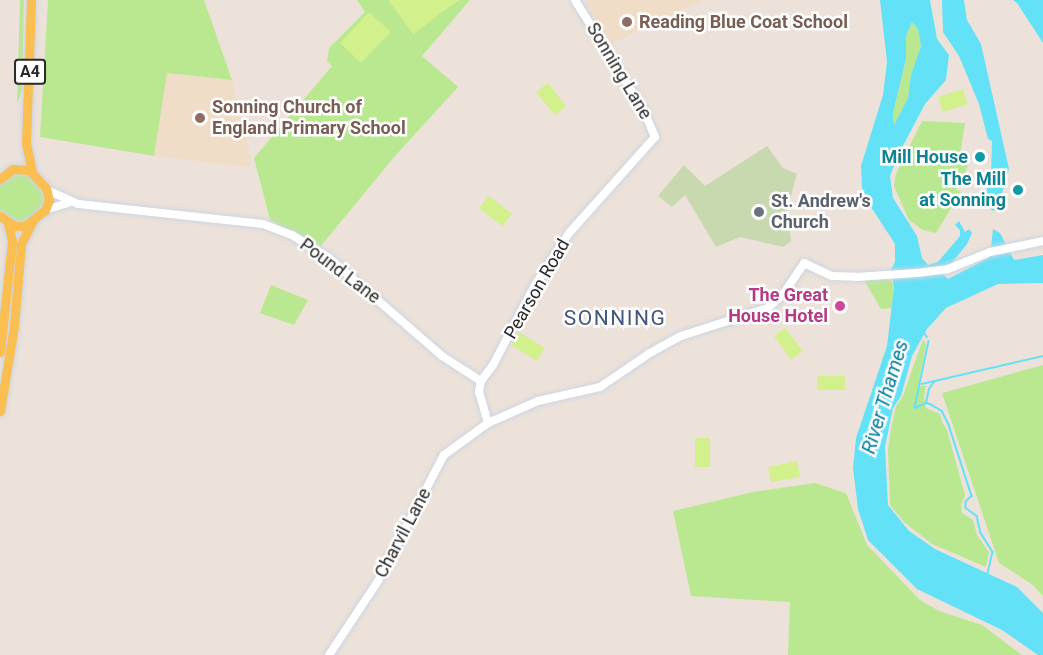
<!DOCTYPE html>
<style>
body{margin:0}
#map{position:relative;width:1043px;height:655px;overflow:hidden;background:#ece2d9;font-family:Roboto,sans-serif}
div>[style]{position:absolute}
.education>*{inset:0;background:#f0ddc7}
.green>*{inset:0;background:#b9e891}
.cemetery>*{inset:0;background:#c8d8af}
.pitch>*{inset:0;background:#d2f08c}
.water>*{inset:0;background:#63e2f7}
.stream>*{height:1.5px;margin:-0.75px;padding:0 0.75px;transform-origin:0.75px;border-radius:0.75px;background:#63e2f7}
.roads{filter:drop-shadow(0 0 2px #ced5e3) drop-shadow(0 0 2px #ced5e3)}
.tertiary>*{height:8px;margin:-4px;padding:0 4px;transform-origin:4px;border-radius:4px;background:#fff}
.secondary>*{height:8px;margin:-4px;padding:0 4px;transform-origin:4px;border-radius:4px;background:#fff}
.primary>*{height:9px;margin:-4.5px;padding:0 4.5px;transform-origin:4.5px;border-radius:4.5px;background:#fbbe50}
.dots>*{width:16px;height:16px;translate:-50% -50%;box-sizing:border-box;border:3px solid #fff;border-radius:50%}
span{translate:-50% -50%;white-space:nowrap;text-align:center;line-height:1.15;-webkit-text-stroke:5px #fff;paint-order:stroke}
.shield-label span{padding:2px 4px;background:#fff;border:2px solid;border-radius:4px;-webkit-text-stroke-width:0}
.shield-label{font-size:16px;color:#292929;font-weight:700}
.education-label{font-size:18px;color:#785e54;font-weight:700}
.left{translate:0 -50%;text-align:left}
.street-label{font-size:18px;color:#292929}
.culture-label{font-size:18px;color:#0d838f;font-weight:700}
.right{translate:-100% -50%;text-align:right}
.worship-label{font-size:18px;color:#5b616d;font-weight:700}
.hotel-label{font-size:18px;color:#b23c85;font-weight:700}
.water-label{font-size:20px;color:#037fa2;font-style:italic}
.quarter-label{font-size:21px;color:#46577d;letter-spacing:1.5px}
</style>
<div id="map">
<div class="education">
<i style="clip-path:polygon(585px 0,703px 0,611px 44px)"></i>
<i style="clip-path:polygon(166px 73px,232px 80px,251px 156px,250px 167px,154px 156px)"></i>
</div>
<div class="green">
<i style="clip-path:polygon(20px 0,24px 0,22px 90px,17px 104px)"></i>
<i style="clip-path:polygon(48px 0,204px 0,232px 80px,167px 73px,154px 156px,40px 137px)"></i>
<i style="clip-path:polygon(357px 0,470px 0,422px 56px,458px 87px,395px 156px,320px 247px,270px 220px,254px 158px,332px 66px,327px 61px,329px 48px,365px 12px)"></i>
<i style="clip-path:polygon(912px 22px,918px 29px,921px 46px,911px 75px,908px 98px,894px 125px,893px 113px,906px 59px,906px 36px)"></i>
<i style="clip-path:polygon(922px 121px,965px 123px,960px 156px,970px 157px,961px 188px,958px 186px,956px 189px,961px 192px,936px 233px,923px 230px,909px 220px,894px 186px,896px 174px)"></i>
<i style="clip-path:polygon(14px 173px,26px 173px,43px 191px,46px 198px,42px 208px,28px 220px,18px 223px,8px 218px,0 210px,0 185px)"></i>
<i style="clip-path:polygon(891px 279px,894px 287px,892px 308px,881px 309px,864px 280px)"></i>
<i style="clip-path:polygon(271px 285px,308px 300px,294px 325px,260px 313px)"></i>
<i style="clip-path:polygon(923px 339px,926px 345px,918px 386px,926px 386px,924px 398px,926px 408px,940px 414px,942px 422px,947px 430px,965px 495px,961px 505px,962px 513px,973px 520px,977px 535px,989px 552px,986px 567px,932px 544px,904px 522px,890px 505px,888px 450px,891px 429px,896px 406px,903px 396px)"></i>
<i style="clip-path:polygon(1043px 365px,1043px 596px,1033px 585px,999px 563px,942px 393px)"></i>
<i style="clip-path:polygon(815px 483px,846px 493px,867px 545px,920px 600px,939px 611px,982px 625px,1022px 655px,788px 655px,790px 602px,691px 596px,673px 511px,753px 492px)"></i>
</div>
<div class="cemetery">
<i style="clip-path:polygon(767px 146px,783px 168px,797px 174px,787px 210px,791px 241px,783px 247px,740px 237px,716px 247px,685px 195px,672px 207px,658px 196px,684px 165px,705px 186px)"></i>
</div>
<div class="pitch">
<i style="clip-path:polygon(388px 0,459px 0,413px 34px)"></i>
<i style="clip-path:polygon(369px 12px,391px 32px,361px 63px,340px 43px)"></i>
<i style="clip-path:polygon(548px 83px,566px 106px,555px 115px,536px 92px)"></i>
<i style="clip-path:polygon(963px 89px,968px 104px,943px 112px,938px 97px)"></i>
<i style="clip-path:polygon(489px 196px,512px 214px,502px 226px,479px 208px)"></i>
<i style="clip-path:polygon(785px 328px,803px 351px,791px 360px,774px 336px)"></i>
<i style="clip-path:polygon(519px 332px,545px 348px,537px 361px,511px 345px)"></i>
<i style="clip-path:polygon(817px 376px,845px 376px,845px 390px,817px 390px)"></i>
<i style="clip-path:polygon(695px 438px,710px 438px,710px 467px,695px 467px)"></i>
<i style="clip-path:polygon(797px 461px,800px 477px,771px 482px,768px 467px)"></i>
</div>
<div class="water">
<i style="clip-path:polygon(evenodd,880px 0,930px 0,937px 39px,949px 55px,946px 80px,925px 104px,898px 155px,890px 176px,893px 198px,917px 236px,922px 258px,928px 265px,938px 262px,960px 236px,960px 230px,955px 225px,959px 221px,965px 232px,969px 229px,972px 233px,967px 244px,943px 274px,948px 279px,990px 257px,993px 229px,1000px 233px,1014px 260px,1043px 255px,1043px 283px,998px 284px,946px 308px,927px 329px,912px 356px,901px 396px,893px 408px,885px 447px,888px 505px,909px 531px,935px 549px,1017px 587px,1043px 613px,1043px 655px,1038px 655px,1002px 630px,917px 589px,868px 540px,858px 509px,853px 468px,856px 438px,887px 346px,894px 287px,891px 270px,895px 262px,895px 244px,871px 207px,862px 188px,861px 166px,883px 95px,887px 62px,880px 0,912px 22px,918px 29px,921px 46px,911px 75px,908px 98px,894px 125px,893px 113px,906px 59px,906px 36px,912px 22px)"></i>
<i style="clip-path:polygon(942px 0,964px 0,967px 20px,981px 44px,1009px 169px,997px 211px,991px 210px,988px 203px,982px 204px,991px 177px,992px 141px,988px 139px,979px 104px,959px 56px,943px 32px)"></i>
<i style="clip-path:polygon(1013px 0,1043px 0,1043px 43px,1017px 3px)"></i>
</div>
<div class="stream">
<i style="left:924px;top:332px;width:6px;rotate:59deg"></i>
<i style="left:929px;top:341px;width:68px;rotate:101.8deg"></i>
<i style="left:915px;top:408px;width:12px;rotate:-24deg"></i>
<i style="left:926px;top:403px;width:4px;rotate:14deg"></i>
<i style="left:930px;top:404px;width:14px;rotate:30deg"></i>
<i style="left:942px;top:411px;width:16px;rotate:63deg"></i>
<i style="left:949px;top:425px;width:75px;rotate:72.1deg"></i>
<i style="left:972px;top:496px;width:8px;rotate:135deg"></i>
<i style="left:966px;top:502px;width:6px;rotate:90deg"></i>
<i style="left:966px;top:508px;width:14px;rotate:36deg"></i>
<i style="left:977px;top:516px;width:17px;rotate:77deg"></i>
<i style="left:981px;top:533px;width:22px;rotate:58deg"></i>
<i style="left:993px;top:552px;width:22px;rotate:103deg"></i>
<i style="left:922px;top:384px;width:124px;rotate:-13deg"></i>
<i style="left:926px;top:403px;width:14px;rotate:-78deg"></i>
<i style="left:929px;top:389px;width:9px;rotate:-54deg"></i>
</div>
<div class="roads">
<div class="tertiary">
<i style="left:47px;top:190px;width:34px;rotate:24deg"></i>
<i style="left:78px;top:204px;width:186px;rotate:6.2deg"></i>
<i style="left:263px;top:224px;width:31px;rotate:21deg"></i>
<i style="left:292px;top:235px;width:44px;rotate:31.9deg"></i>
<i style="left:329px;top:258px;width:150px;rotate:40.9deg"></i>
<i style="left:442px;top:356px;width:46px;rotate:32.7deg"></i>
<i style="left:45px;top:210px;width:24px;rotate:-17deg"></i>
</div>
<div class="secondary">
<i style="left:488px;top:423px;width:32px;rotate:-106deg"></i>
<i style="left:479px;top:392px;width:11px;rotate:-80deg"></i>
<i style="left:481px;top:381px;width:20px;rotate:-53deg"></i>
<i style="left:493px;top:365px;width:90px;rotate:-62.3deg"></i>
<i style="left:535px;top:285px;width:64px;rotate:-56.6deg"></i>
<i style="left:570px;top:232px;width:127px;rotate:-48.2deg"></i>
<i style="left:655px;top:137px;width:30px;rotate:-113deg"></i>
<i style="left:643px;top:109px;width:128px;rotate:-122deg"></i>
<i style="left:329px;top:655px;width:89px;rotate:-56.5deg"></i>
<i style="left:378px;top:581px;width:142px;rotate:-62.4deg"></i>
<i style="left:444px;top:455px;width:54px;rotate:-36deg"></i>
<i style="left:488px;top:423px;width:55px;rotate:-23.7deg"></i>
<i style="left:538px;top:401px;width:64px;rotate:-12.7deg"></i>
<i style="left:600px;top:387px;width:60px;rotate:-34.2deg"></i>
<i style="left:650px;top:353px;width:35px;rotate:-29deg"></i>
<i style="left:681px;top:336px;width:91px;rotate:-17.8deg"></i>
<i style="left:768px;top:308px;width:22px;rotate:-43deg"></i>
<i style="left:784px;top:293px;width:36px;rotate:-56deg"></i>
<i style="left:804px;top:263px;width:31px;rotate:25deg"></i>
<i style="left:832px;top:276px;width:24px;rotate:2deg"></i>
<i style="left:856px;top:277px;width:61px;rotate:-3.8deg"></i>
<i style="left:917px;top:273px;width:31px;rotate:-7deg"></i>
<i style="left:948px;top:269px;width:45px;rotate:-22deg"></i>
<i style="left:990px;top:252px;width:54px;rotate:-11.7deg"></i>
</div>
<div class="primary">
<i style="left:31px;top:0;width:143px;rotate:92deg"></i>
<i style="left:26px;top:143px;width:30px;rotate:78deg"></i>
<i style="left:0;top:179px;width:16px;rotate:-38deg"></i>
<i style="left:13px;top:169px;width:16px;rotate:4deg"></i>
<i style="left:29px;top:170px;width:25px;rotate:47deg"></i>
<i style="left:46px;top:188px;width:12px;rotate:76deg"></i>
<i style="left:49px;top:200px;width:11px;rotate:112deg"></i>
<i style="left:45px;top:210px;width:26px;rotate:141deg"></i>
<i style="left:25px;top:226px;width:11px;rotate:180deg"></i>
<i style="left:14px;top:226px;width:17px;rotate:-144deg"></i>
<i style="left:0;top:352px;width:112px;rotate:-83.8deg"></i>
<i style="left:12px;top:241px;width:17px;rotate:-103deg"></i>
<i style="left:0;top:411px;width:86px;rotate:-80.6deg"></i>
<i style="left:14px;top:326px;width:82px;rotate:-85.1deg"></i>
<i style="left:21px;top:244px;width:25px;rotate:-63deg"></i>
</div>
</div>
<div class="dots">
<i style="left:627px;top:22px;background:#8d6e63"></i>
<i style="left:200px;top:118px;background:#8d6e63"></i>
<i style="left:980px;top:157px;background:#0f9aa8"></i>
<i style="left:1018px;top:190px;background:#0f9aa8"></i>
<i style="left:759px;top:212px;background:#6b7280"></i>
<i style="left:840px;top:306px;background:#d1479c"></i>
</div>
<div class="shield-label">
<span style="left:30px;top:72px">A4</span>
</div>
<div class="education-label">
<span class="left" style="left:639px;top:22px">Reading Blue Coat School</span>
<span class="left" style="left:212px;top:118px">Sonning Church of<br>England Primary School</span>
</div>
<div class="street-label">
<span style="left:619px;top:71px;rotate:59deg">Sonning Lane</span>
<span style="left:340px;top:271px;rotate:37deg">Pound Lane</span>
<span style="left:537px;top:289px;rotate:-60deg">Pearson Road</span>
<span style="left:403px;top:533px;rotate:-62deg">Charvil Lane</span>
</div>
<div class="culture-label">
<span class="right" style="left:968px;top:157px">Mill House</span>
<span class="right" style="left:1006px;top:190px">The Mill<br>at Sonning</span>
</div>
<div class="worship-label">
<span class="left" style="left:771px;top:212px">St. Andrew's<br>Church</span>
</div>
<div class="hotel-label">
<span class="right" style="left:828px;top:306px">The Great<br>House Hotel</span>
</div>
<div class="water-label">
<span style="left:885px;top:397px;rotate:-73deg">River Thames</span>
</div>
<div class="quarter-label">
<span style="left:615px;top:318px">SONNING</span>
</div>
</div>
